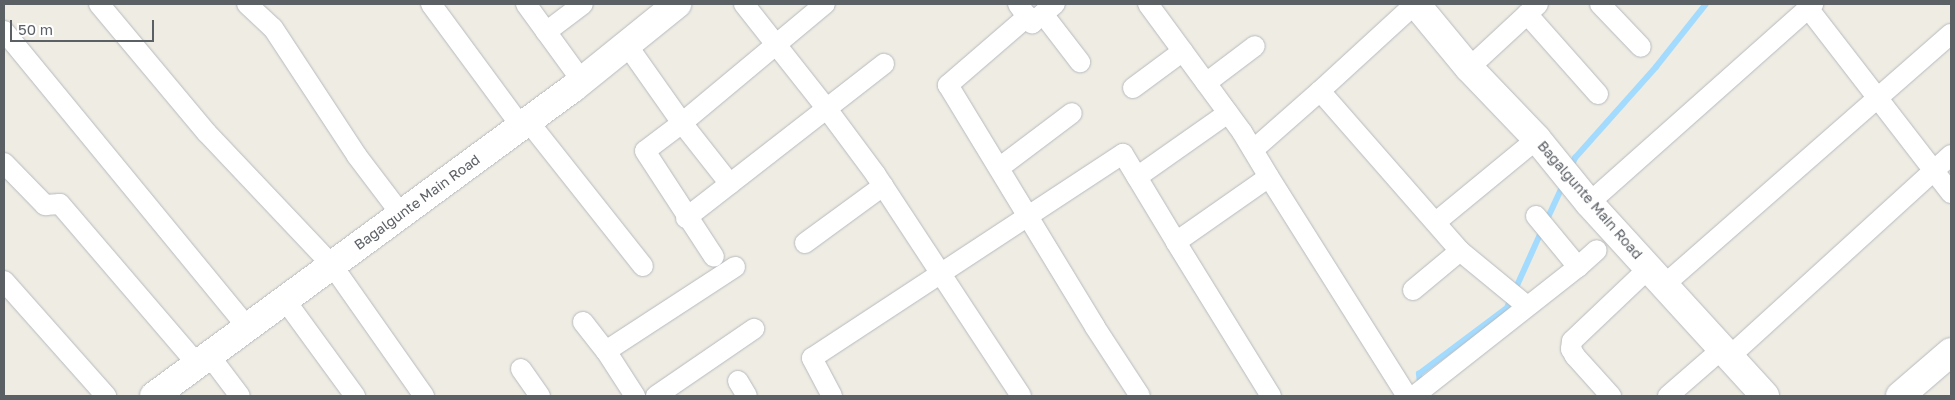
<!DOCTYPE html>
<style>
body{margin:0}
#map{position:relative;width:1955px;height:400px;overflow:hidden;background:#efece3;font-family:"Golos Text",sans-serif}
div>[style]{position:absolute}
.stream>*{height:5.5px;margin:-2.75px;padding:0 2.75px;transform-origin:2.75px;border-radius:2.75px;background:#a3dbff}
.roads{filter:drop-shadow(0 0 1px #b6babe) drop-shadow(0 0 1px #b6babe)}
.street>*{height:20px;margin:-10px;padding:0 10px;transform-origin:10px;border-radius:10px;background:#fff}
.secondary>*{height:28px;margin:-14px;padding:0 14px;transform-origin:14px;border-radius:14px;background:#fff}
span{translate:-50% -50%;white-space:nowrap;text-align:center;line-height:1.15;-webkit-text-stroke:4.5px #fff;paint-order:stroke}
.street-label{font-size:14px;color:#5b6065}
.frame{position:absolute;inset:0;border:5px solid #5b6065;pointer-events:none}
.scale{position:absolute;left:10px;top:20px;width:144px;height:22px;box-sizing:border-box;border:2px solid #5b6065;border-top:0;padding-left:6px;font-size:15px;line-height:18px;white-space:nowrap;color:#5b6065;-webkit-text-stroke:4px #fff;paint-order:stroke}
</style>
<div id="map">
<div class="stream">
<i style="left:1571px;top:167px;width:10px;rotate:-66deg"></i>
<i style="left:1575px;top:158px;width:122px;rotate:-48.3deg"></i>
<i style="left:1656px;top:67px;width:80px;rotate:-51.6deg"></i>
<i style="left:1546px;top:222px;width:41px;rotate:-65.3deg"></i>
<i style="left:1420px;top:384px;width:10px;rotate:-96deg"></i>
<i style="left:1419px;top:374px;width:110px;rotate:-36.9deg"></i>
<i style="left:1507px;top:308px;width:85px;rotate:-65.8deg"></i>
</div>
<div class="roads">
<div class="street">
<i style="left:99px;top:4px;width:168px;rotate:50.1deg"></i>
<i style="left:207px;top:133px;width:182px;rotate:46.6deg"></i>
<i style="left:332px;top:265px;width:160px;rotate:54.9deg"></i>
<i style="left:247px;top:4px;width:35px;rotate:43deg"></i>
<i style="left:273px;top:28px;width:153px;rotate:56.7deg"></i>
<i style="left:357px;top:156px;width:73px;rotate:52.8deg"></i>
<i style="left:431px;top:4px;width:152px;rotate:53.6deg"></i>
<i style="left:526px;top:4px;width:95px;rotate:54deg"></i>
<i style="left:744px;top:4px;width:134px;rotate:51.7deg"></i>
<i style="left:827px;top:109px;width:82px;rotate:53.4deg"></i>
<i style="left:876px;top:175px;width:264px;rotate:56.7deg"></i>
<i style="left:1018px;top:4px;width:24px;rotate:54deg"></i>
<i style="left:1032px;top:23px;width:30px;rotate:-40deg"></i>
<i style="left:1148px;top:4px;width:159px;rotate:53.7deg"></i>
<i style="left:1242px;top:132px;width:52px;rotate:59deg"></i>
<i style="left:1600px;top:4px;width:59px;rotate:46.4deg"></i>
<i style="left:1808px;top:8px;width:234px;rotate:52.3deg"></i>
<i style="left:1043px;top:14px;width:61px;rotate:52.4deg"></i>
<i style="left:1527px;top:14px;width:107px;rotate:48.4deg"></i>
<i style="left:1028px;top:16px;width:106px;rotate:139.2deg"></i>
<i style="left:948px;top:85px;width:283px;rotate:58.7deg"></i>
<i style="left:1095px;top:327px;width:82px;rotate:56.9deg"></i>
<i style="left:4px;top:31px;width:383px;rotate:50.6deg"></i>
<i style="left:546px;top:32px;width:46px;rotate:-37.1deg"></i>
<i style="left:627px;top:45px;width:95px;rotate:54.8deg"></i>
<i style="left:682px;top:123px;width:46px;rotate:142.9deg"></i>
<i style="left:645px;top:151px;width:126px;rotate:56.9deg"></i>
<i style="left:1469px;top:68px;width:94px;rotate:-42.8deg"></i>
<i style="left:1206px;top:83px;width:61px;rotate:-37.1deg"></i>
<i style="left:1133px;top:88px;width:62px;rotate:-36.5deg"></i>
<i style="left:1320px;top:91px;width:213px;rotate:48.8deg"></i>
<i style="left:1460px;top:251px;width:87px;rotate:39.4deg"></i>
<i style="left:528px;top:121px;width:185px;rotate:51.6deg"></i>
<i style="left:1253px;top:150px;width:89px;rotate:-41.4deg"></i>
<i style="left:1320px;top:91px;width:129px;rotate:-42.5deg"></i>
<i style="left:4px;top:163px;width:59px;rotate:45.7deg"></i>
<i style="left:45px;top:205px;width:15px;rotate:-4deg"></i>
<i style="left:60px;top:204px;width:211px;rotate:49.4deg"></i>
<i style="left:999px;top:168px;width:91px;rotate:-37deg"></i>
<i style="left:1137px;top:177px;width:111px;rotate:-35.1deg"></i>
<i style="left:730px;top:184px;width:78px;rotate:-128.2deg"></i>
<i style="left:682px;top:123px;width:186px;rotate:-39.8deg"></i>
<i style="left:1589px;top:203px;width:300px;rotate:-41.6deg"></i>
<i style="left:1536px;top:216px;width:66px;rotate:50.5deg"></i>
<i style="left:686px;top:218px;width:251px;rotate:-37.9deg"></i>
<i style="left:1436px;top:222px;width:131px;rotate:-39.4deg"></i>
<i style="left:805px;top:243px;width:97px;rotate:-36.2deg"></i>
<i style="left:4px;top:281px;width:154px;rotate:48.4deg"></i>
<i style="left:1664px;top:285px;width:381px;rotate:-41.2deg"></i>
<i style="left:1413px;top:290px;width:61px;rotate:-39.7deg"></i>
<i style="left:285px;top:300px;width:119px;rotate:53.9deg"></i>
<i style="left:583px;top:322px;width:37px;rotate:52deg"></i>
<i style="left:606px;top:351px;width:54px;rotate:57.2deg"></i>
<i style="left:606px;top:351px;width:154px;rotate:-33.1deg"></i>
<i style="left:209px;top:355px;width:51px;rotate:52.9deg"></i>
<i style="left:1729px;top:357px;width:300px;rotate:-42.3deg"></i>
<i style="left:521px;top:369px;width:33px;rotate:55deg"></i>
<i style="left:738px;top:381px;width:17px;rotate:59deg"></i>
<i style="left:656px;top:396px;width:119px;rotate:-34.4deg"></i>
<i style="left:832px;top:396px;width:43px;rotate:-117.8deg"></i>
<i style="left:812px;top:358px;width:372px;rotate:-33.3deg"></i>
<i style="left:1123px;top:154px;width:103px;rotate:58.9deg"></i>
<i style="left:1271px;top:396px;width:181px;rotate:-121.7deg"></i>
<i style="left:1176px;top:242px;width:113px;rotate:-35deg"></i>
<i style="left:1269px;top:177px;width:259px;rotate:57.8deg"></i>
<i style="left:1414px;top:396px;width:209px;rotate:-38.2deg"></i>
<i style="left:1578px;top:267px;width:25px;rotate:-42deg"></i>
<i style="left:1611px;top:396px;width:54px;rotate:-132deg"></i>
<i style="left:1575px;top:356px;width:8px;rotate:-120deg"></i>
<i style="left:1571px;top:349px;width:8px;rotate:-83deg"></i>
<i style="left:1572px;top:341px;width:106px;rotate:-43.5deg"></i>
<i style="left:1668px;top:396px;width:72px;rotate:-41deg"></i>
</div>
<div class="secondary">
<i style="left:1416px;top:4px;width:83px;rotate:50.4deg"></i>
<i style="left:1469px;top:68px;width:98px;rotate:46.2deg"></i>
<i style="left:1537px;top:139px;width:82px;rotate:50.9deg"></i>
<i style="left:1589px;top:203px;width:261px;rotate:47.6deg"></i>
<i style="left:154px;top:396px;width:520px;rotate:-36.32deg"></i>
<i style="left:573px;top:88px;width:134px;rotate:-38.9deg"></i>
<i style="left:1900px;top:396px;width:67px;rotate:-40.8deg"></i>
</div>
</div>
<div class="street-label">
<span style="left:1590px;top:200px;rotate:49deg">Bagalgunte Main Road</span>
<span style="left:417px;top:202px;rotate:-36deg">Bagalgunte Main Road</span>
</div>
<div class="frame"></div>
<div class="scale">50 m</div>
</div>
